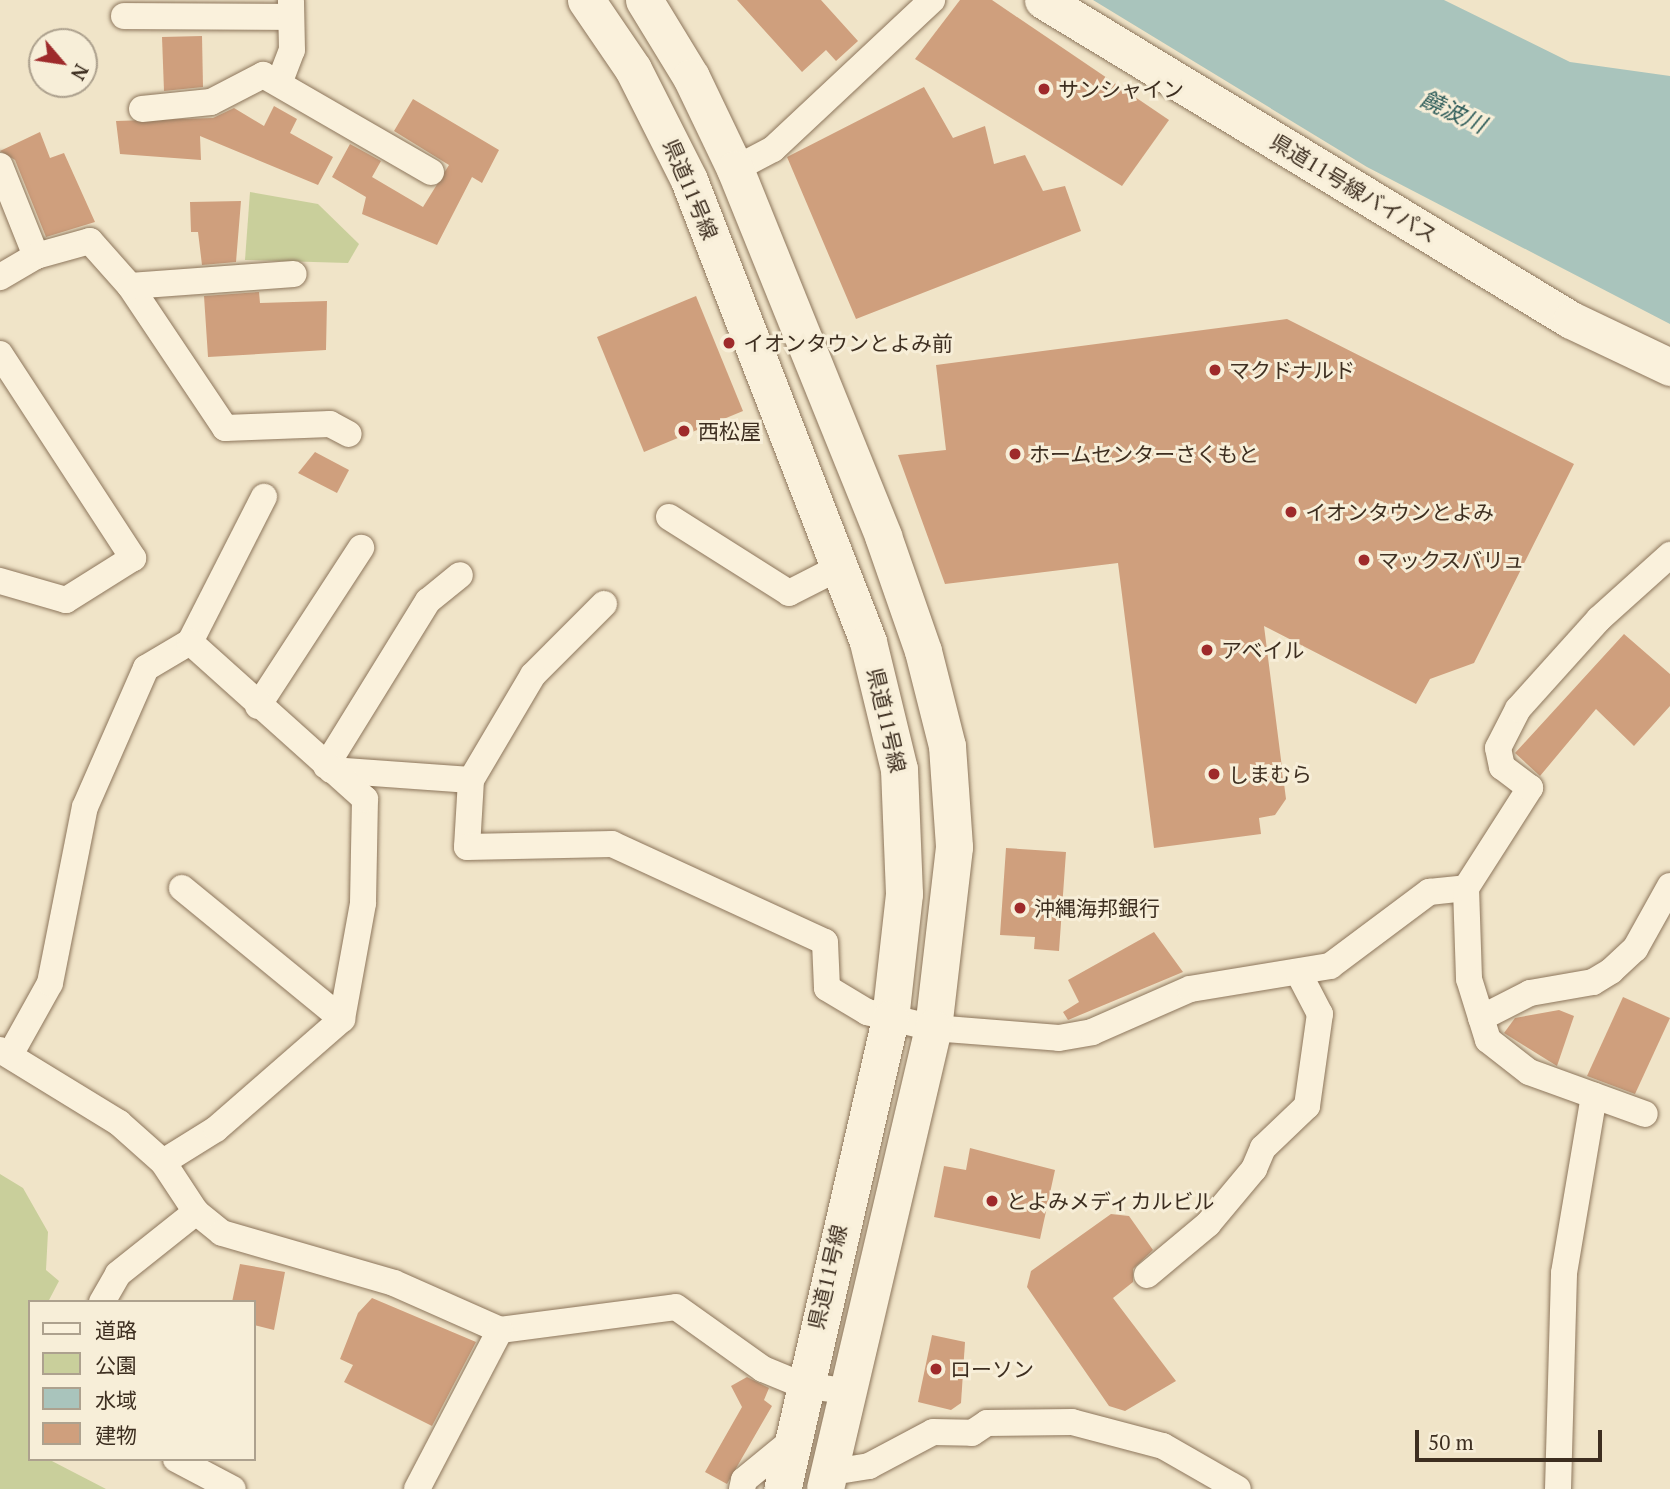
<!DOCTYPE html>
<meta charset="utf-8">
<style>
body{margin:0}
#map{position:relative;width:1670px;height:1489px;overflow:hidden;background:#f0e4c8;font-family:"PT Serif","Noto Sans JP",serif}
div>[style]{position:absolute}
.green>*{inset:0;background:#c9cf9b}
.water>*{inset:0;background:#a9c4bc}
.building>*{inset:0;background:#cf9f7d}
.roads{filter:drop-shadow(0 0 2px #8d765c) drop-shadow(0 0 2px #8d765c)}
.street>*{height:26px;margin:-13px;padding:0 13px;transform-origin:13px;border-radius:13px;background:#faf1dc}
.secondary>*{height:37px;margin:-18.5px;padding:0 18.5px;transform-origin:18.5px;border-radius:18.5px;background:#faf1dc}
.dots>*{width:19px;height:19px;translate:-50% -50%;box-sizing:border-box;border:4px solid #f7eed8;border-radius:50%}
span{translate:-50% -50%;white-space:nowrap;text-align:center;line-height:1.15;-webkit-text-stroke:6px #f7eed8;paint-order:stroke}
.poi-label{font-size:21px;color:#3d2e20}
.left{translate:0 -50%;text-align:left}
.street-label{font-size:21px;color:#3d2e20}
.water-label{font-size:23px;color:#2f5d5a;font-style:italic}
.legend{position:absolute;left:28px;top:1300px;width:228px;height:161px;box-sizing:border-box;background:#f7eed8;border:2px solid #ada18e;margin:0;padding:9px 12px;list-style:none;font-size:21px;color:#3d2e20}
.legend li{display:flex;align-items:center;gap:14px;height:35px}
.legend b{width:35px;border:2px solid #ada18e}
.north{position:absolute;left:28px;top:28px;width:70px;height:70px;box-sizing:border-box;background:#f7eed8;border:2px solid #ada18e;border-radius:50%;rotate:119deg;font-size:19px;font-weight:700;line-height:28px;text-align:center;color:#3d2e20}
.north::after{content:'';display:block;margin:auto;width:24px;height:32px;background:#9e2a2b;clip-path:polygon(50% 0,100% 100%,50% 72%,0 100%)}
.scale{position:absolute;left:1415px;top:1430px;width:187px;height:32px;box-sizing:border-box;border:4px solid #3d2e20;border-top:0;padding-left:9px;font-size:21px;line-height:24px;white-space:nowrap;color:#3d2e20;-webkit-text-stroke:5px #f7eed8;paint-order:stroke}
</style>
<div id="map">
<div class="green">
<i style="clip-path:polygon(250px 192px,318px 204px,359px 244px,348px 263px,245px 260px)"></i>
<i style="clip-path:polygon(0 1174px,23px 1188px,48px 1232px,46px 1270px,59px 1281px,48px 1302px,30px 1302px,30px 1459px,48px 1459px,106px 1489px,0 1489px)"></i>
</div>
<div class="water">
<i style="clip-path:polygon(1093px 0,1444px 0,1570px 62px,1670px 76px,1670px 324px,1367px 167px)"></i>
</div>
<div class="building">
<i style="clip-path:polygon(737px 0,821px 0,858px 41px,836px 61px,826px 50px,802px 72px)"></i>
<i style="clip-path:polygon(960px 0,992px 0,1169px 120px,1122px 186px,915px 59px)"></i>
<i style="clip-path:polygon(202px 36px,203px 87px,164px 91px,162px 37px)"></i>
<i style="clip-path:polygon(924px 87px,953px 138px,985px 126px,994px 164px,1025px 155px,1043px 191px,1065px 186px,1081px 231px,856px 319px,787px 157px)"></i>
<i style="clip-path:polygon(413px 99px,499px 150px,482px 183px,472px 177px,437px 245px,362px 214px,366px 197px,332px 177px,350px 144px,381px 161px,372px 177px,423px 207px,449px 165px,394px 131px)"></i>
<i style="clip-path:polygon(274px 106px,297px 119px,290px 133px,333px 157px,318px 185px,200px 136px,201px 160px,120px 154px,116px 121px,213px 118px,234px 108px,264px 126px)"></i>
<i style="clip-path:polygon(40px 132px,50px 158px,64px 153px,95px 222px,46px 237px,15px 160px,0 151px)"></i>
<i style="clip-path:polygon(241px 201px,236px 262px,202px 265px,198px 232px,191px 232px,190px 202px)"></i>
<i style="clip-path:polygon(259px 292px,260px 303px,327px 301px,326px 350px,208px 357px,204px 296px)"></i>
<i style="clip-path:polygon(696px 296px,743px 411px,644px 452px,597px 337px)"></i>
<i style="clip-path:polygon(1287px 319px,1574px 464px,1474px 663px,1430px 679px,1416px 704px,1264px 626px,1286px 799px,1275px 815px,1259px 818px,1261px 834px,1154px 848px,1118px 563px,945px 584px,898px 455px,946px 450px,936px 365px)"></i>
<i style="clip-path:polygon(315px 452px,349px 470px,337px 493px,298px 473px)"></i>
<i style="clip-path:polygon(1624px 634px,1670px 674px,1670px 706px,1634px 746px,1596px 709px,1540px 776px,1515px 753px)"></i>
<i style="clip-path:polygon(1006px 848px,1066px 852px,1059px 951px,1034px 949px,1035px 937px,1000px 935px)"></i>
<i style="clip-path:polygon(1154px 932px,1183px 972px,1068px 1020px,1063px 1012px,1079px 1002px,1068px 980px)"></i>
<i style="clip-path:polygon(1623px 997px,1670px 1018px,1635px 1094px,1587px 1076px)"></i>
<i style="clip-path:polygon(1559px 1010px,1574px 1016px,1557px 1066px,1504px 1033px,1515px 1018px)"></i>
<i style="clip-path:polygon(970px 1148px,1055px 1170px,1040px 1239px,934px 1217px,944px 1166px,966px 1170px)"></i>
<i style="clip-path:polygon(1111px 1214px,1129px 1216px,1153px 1250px,1133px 1269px,1133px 1282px,1113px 1298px,1176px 1381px,1125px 1411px,1109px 1406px,1027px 1287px,1031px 1271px)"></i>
<i style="clip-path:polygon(240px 1264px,285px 1272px,274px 1330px,254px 1325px,254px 1302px,232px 1302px)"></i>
<i style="clip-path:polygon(372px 1298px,476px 1342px,432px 1426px,344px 1382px,353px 1365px,340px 1359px,358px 1313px)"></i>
<i style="clip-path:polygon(932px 1335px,965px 1342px,961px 1403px,951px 1410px,918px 1402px)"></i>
<i style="clip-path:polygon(747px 1377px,769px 1388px,764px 1400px,772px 1406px,727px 1484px,705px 1472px,742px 1407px,731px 1386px)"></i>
</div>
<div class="roads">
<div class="street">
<i style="left:124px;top:16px;width:167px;rotate:0.3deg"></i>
<i style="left:280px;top:81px;width:33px;rotate:-69deg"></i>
<i style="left:292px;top:50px;width:49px;rotate:-91.2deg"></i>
<i style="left:142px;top:109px;width:69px;rotate:-5.8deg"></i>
<i style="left:211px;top:102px;width:59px;rotate:-27.4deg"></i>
<i style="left:263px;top:75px;width:194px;rotate:30deg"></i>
<i style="left:0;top:166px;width:97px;rotate:68.2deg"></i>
<i style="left:36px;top:256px;width:42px;rotate:149.7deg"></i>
<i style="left:735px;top:169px;width:43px;rotate:-27.8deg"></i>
<i style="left:773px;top:149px;width:218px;rotate:-43.1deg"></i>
<i style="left:36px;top:256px;width:56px;rotate:-15.5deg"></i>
<i style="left:90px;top:241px;width:60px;rotate:48.4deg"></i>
<i style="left:130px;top:286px;width:171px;rotate:56.2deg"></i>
<i style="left:225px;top:428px;width:105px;rotate:-2.2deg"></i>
<i style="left:330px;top:424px;width:21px;rotate:28deg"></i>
<i style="left:130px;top:286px;width:164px;rotate:-4.2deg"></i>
<i style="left:0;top:354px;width:244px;rotate:56.9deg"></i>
<i style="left:133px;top:558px;width:79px;rotate:147.9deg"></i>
<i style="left:66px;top:600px;width:69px;rotate:-163.9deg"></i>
<i style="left:669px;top:517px;width:142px;rotate:32.3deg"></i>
<i style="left:789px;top:593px;width:57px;rotate:-27deg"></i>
<i style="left:604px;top:604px;width:100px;rotate:135deg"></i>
<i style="left:533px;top:675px;width:122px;rotate:120.6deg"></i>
<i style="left:471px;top:780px;width:67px;rotate:93.4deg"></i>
<i style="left:467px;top:847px;width:145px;rotate:-1.2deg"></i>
<i style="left:612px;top:844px;width:234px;rotate:24.7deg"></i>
<i style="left:825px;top:942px;width:46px;rotate:87.5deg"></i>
<i style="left:827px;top:988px;width:47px;rotate:31deg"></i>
<i style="left:867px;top:1012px;width:68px;rotate:13.6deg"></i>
<i style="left:933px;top:1028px;width:126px;rotate:4.5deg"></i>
<i style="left:1059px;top:1038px;width:34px;rotate:-10deg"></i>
<i style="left:1092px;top:1032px;width:107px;rotate:-23.7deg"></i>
<i style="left:1190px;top:989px;width:142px;rotate:-9.3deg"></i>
<i style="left:1330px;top:966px;width:124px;rotate:-36.8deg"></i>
<i style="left:1429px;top:892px;width:37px;rotate:-6deg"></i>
<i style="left:1466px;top:888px;width:91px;rotate:88.1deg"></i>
<i style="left:1469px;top:979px;width:64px;rotate:72.7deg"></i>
<i style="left:1488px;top:1040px;width:52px;rotate:38deg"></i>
<i style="left:1529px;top:1072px;width:123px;rotate:19.9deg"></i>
<i style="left:258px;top:706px;width:189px;rotate:-56.9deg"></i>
<i style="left:326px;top:766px;width:194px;rotate:-58.3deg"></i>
<i style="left:428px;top:601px;width:41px;rotate:-39.1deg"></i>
<i style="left:331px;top:770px;width:140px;rotate:4.1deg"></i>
<i style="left:182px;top:888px;width:207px;rotate:39.3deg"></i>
<i style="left:1466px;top:888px;width:119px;rotate:-57.4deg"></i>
<i style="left:1530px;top:788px;width:35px;rotate:-143deg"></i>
<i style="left:1502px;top:767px;width:19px;rotate:-102deg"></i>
<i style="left:1498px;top:748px;width:44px;rotate:-62.9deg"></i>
<i style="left:1518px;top:709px;width:121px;rotate:-48deg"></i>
<i style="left:1599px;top:619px;width:96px;rotate:-42deg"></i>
<i style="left:1481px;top:1018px;width:55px;rotate:-27deg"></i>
<i style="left:1530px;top:993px;width:64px;rotate:-9.9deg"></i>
<i style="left:1593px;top:982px;width:21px;rotate:-31deg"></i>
<i style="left:1611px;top:971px;width:33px;rotate:-43deg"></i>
<i style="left:1635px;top:949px;width:72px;rotate:-60.9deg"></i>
<i style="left:0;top:1050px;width:140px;rotate:31.5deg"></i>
<i style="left:119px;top:1123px;width:59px;rotate:41.6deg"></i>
<i style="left:163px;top:1162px;width:60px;rotate:56.6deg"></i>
<i style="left:196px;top:1212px;width:33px;rotate:39deg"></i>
<i style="left:222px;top:1233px;width:179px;rotate:16.2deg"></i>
<i style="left:394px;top:1283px;width:116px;rotate:23.9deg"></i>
<i style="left:500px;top:1330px;width:177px;rotate:-7.4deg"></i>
<i style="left:676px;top:1307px;width:107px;rotate:35.5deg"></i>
<i style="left:763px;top:1369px;width:42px;rotate:22.3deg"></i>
<i style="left:802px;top:1385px;width:42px;rotate:8.1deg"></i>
<i style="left:10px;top:1055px;width:82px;rotate:-60.9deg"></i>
<i style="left:50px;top:983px;width:179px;rotate:-78.8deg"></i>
<i style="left:85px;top:807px;width:152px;rotate:-66.3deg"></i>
<i style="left:146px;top:668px;width:51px;rotate:-30.6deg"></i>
<i style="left:190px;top:642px;width:163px;rotate:-63deg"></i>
<i style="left:163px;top:1162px;width:62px;rotate:-31.9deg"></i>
<i style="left:216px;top:1129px;width:167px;rotate:-41.1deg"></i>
<i style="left:342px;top:1019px;width:118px;rotate:-79.7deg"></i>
<i style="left:363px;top:903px;width:104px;rotate:-88.9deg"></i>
<i style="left:365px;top:799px;width:235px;rotate:-138.1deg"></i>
<i style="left:1147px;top:1275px;width:80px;rotate:-39.9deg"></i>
<i style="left:1208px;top:1224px;width:72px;rotate:-50.1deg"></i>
<i style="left:1254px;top:1169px;width:23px;rotate:-67deg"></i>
<i style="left:1263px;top:1148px;width:61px;rotate:-43.7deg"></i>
<i style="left:1307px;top:1106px;width:93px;rotate:-82deg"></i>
<i style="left:1320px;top:1014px;width:47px;rotate:-117.6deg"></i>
<i style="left:102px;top:1302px;width:32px;rotate:-60deg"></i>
<i style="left:118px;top:1274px;width:100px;rotate:-38.5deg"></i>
<i style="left:176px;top:1459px;width:64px;rotate:27.8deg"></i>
<i style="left:826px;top:1473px;width:44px;rotate:-9.2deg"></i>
<i style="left:869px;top:1466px;width:72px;rotate:-28deg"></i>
<i style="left:933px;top:1432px;width:39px;rotate:1deg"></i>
<i style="left:972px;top:1433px;width:18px;rotate:-34deg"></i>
<i style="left:987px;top:1423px;width:85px;rotate:-0.7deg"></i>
<i style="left:1072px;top:1422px;width:94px;rotate:14.8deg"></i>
<i style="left:1163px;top:1446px;width:86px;rotate:29.8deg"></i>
<i style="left:417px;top:1489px;width:179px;rotate:-62.4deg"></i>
<i style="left:742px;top:1489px;width:9px;rotate:-77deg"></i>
<i style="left:744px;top:1480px;width:58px;rotate:-39.4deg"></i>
<i style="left:1558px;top:1489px;width:216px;rotate:-88.4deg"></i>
<i style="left:1564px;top:1273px;width:180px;rotate:-80.4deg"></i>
</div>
<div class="secondary">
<i style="left:586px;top:0;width:83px;rotate:55.7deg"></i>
<i style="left:633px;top:69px;width:124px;rotate:63.2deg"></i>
<i style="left:689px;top:180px;width:495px;rotate:68.8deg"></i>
<i style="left:868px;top:642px;width:131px;rotate:76.3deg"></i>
<i style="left:899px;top:769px;width:125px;rotate:87.7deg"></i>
<i style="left:904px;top:894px;width:126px;rotate:96.4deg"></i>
<i style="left:890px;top:1019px;width:482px;rotate:102.9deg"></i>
<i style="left:644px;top:0;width:90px;rotate:58.6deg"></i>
<i style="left:691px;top:77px;width:102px;rotate:64.4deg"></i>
<i style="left:735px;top:169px;width:396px;rotate:68deg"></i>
<i style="left:883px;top:536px;width:122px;rotate:70.8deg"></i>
<i style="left:923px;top:651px;width:98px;rotate:75.8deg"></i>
<i style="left:947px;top:746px;width:101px;rotate:86deg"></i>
<i style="left:954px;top:847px;width:182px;rotate:96.6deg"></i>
<i style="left:933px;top:1028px;width:473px;rotate:103.2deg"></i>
<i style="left:1043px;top:0;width:617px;rotate:31.22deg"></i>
<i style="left:1571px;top:320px;width:110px;rotate:25.4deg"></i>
</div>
</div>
<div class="dots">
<i style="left:1044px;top:89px;background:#9e2a2b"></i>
<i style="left:729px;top:343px;background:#9e2a2b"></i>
<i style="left:1215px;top:370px;background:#9e2a2b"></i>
<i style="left:684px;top:431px;background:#9e2a2b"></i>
<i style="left:1015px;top:454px;background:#9e2a2b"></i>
<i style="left:1291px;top:512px;background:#9e2a2b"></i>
<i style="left:1364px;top:560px;background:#9e2a2b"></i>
<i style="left:1207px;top:650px;background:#9e2a2b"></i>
<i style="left:1214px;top:774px;background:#9e2a2b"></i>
<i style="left:1020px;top:908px;background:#9e2a2b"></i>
<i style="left:992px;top:1201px;background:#9e2a2b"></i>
<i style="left:936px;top:1369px;background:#9e2a2b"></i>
</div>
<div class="poi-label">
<span class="left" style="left:1058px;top:89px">サンシャイン</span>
<span class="left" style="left:743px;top:343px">イオンタウンとよみ前</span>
<span class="left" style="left:1229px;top:370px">マクドナルド</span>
<span class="left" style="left:698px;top:431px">西松屋</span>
<span class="left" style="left:1029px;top:454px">ホームセンターさくもと</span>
<span class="left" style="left:1305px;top:512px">イオンタウンとよみ</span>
<span class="left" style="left:1378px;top:560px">マックスバリュ</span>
<span class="left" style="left:1221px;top:650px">アベイル</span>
<span class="left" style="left:1228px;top:774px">しまむら</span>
<span class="left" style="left:1034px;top:908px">沖縄海邦銀行</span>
<span class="left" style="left:1006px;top:1201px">とよみメディカルビル</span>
<span class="left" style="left:950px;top:1369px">ローソン</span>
</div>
<div class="street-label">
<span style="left:1354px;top:188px;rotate:31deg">県道11号線バイパス</span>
<span style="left:691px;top:189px;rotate:67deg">県道11号線</span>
<span style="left:887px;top:720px;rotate:77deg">県道11号線</span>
<span style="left:827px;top:1277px;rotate:-77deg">県道11号線</span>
</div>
<div class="water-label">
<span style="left:1453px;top:112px;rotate:25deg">饒波川</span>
</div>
<ul class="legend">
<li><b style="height:9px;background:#faf1dc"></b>道路</li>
<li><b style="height:19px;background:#c9cf9b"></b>公園</li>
<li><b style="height:19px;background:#a9c4bc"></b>水域</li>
<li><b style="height:19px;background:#cf9f7d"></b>建物</li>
</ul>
<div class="north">N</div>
<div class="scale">50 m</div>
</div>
